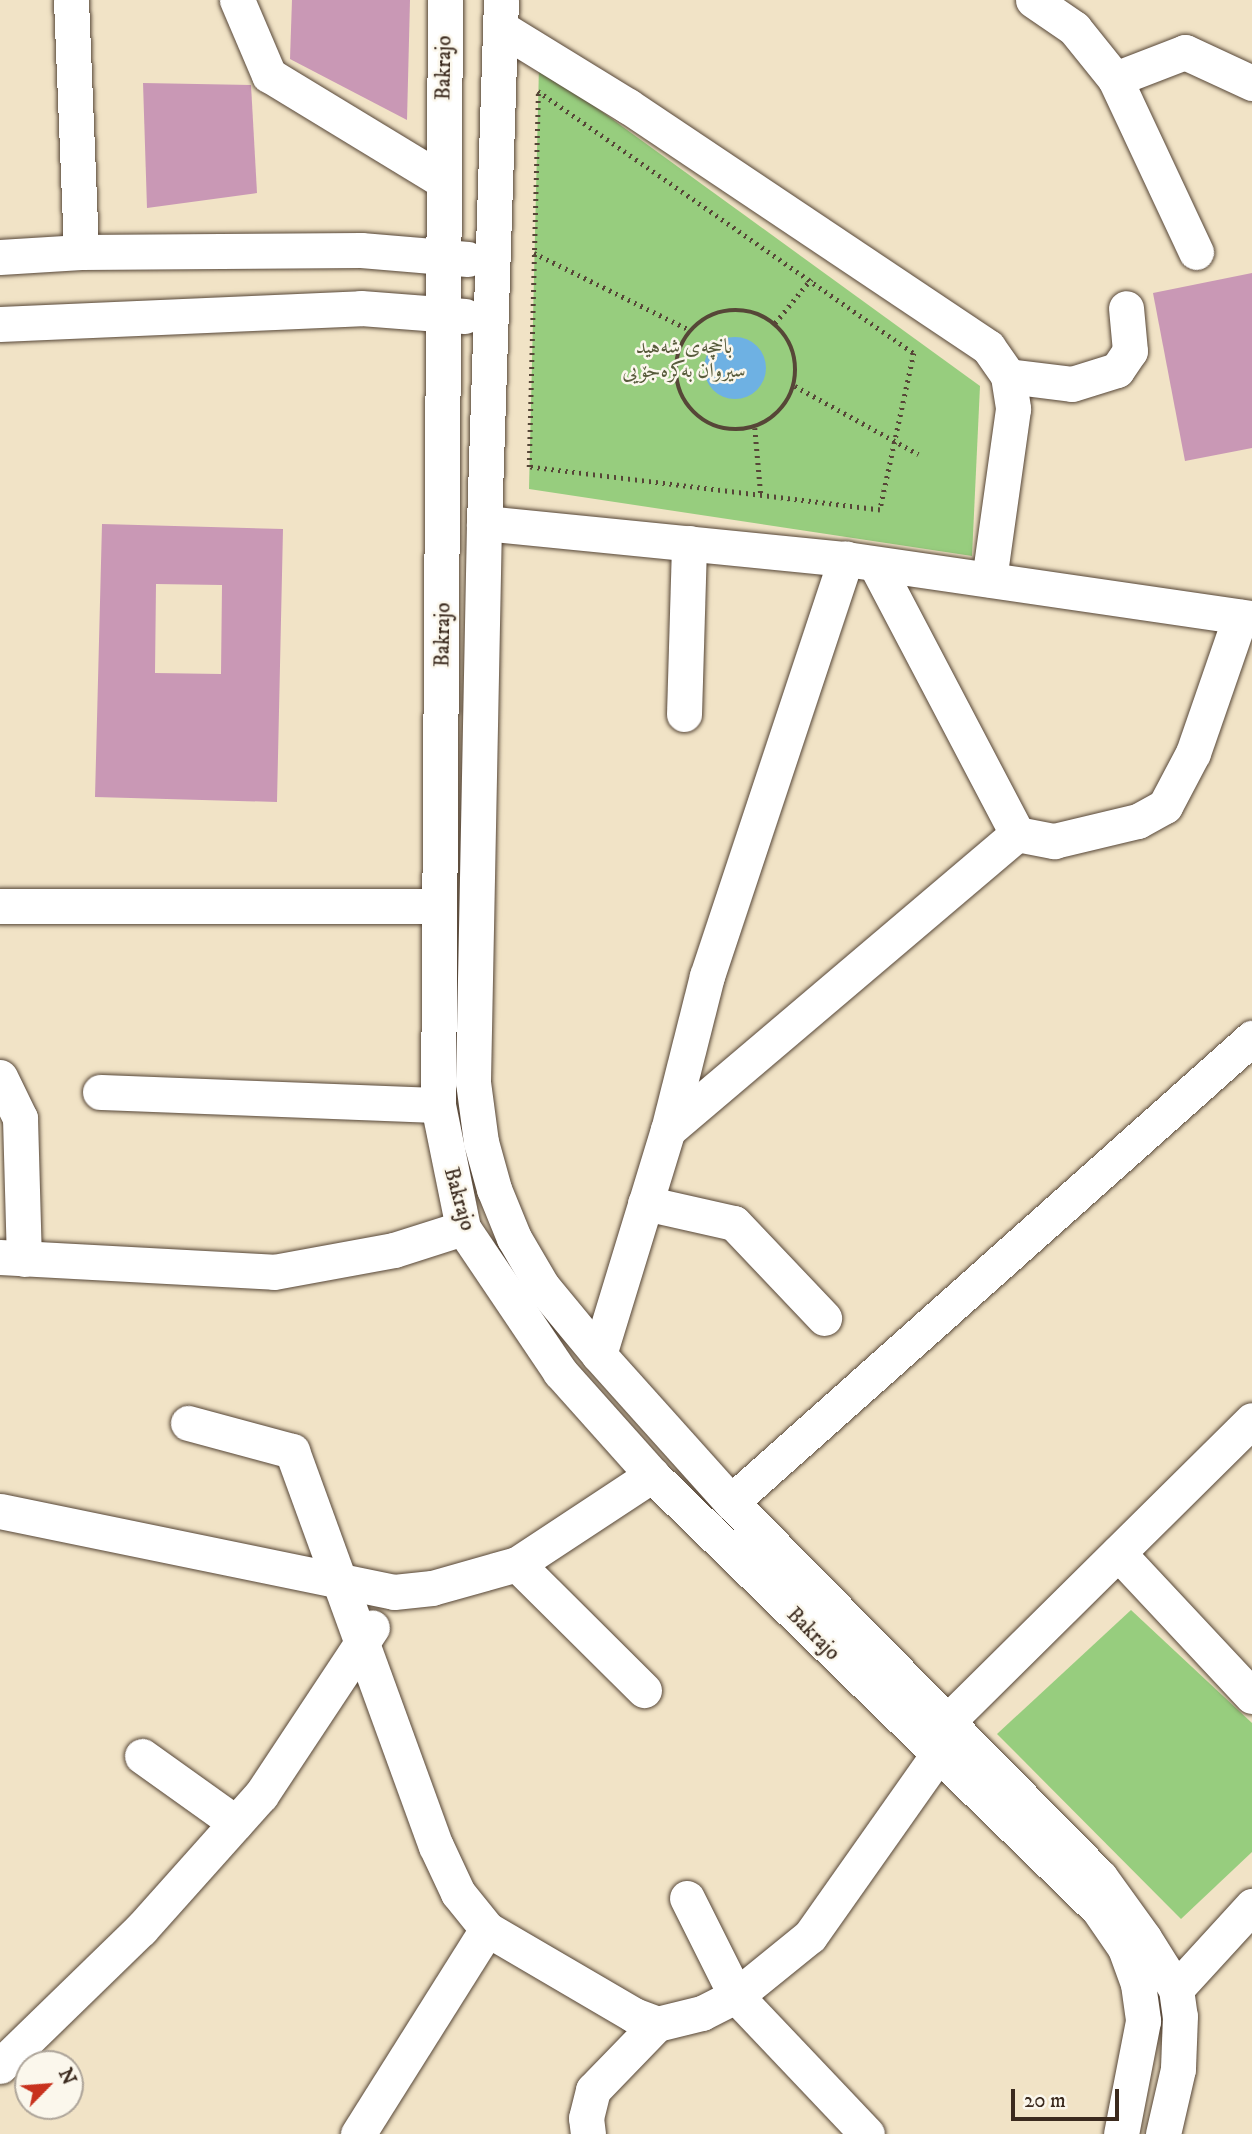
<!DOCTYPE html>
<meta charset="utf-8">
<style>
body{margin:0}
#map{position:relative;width:1252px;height:2134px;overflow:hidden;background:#f1e3c6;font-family:"IM FELL DW Pica",Amiri,serif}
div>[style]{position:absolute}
.green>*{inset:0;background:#97cd7e}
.water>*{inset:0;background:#6eb1e3}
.round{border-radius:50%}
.building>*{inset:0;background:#c998b5}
.path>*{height:4.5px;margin-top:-2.25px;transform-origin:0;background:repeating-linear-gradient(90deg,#564637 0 2px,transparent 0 7px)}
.path>.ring{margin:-2.25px;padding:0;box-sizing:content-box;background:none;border:4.5px solid #564637;border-radius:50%}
.roads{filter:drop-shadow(0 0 2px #564637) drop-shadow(0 0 2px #564637)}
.minor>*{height:35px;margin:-17.5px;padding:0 17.5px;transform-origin:17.5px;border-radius:17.5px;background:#fff}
span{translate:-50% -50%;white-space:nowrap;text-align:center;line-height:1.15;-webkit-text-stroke:5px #fbf7ec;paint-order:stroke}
.street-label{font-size:21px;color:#3b2a1e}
.park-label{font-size:21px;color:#575b3b}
.north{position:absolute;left:14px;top:2050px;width:70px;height:70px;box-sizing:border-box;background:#fbf7ec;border:2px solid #aea59a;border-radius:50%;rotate:65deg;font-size:19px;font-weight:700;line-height:28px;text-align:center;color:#3b2a1e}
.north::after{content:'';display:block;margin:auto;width:24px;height:32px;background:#c8321e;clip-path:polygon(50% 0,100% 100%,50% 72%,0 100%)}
.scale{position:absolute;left:1011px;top:2089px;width:108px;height:32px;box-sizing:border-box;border:4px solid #3b2a1e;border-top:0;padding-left:9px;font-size:21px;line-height:24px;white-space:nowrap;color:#3b2a1e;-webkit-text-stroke:5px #fbf7ec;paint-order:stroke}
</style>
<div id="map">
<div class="green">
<i style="clip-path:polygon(539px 66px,980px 386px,972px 556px,529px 489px)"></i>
<i style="clip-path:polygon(1131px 1610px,1252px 1723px,1252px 1852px,1181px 1919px,997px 1734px)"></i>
</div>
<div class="water">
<i class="round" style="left:704px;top:337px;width:62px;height:62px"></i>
</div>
<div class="building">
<i style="clip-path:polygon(292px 0,410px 0,407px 120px,290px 59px)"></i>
<i style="clip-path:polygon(143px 83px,251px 85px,257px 193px,147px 208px)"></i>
<i style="clip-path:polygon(1252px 273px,1252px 448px,1185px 461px,1153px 293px)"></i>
<i style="clip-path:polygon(evenodd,102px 524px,283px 529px,277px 802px,95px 797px,102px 524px,156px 584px,222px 585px,221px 674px,155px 673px,156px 584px)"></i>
</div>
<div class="path">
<i style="left:538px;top:91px;width:458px;rotate:34.9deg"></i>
<i style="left:914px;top:353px;width:161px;rotate:102.2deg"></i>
<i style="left:880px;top:510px;width:354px;rotate:-173deg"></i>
<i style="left:529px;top:467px;width:376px;rotate:-88.6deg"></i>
<i style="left:534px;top:253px;width:174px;rotate:26.3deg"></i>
<i class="ring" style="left:676px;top:310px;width:115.5px;height:115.5px"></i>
<i style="left:775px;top:323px;width:57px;rotate:-50.7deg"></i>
<i style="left:795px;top:386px;width:141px;rotate:28.9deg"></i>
<i style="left:755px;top:428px;width:67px;rotate:84.9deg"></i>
</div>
<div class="roads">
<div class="minor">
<i style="left:71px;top:0;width:252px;rotate:87.7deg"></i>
<i style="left:237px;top:0;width:82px;rotate:66.9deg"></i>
<i style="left:269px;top:75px;width:204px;rotate:31.3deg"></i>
<i style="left:445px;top:0;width:1105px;rotate:90.36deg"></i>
<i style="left:438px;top:1105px;width:126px;rotate:78.5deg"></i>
<i style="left:463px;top:1228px;width:174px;rotate:56deg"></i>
<i style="left:560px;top:1372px;width:138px;rotate:48.2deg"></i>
<i style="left:652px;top:1475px;width:624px;rotate:44.22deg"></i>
<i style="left:1099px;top:1910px;width:46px;rotate:55.6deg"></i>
<i style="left:1125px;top:1948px;width:38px;rotate:70deg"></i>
<i style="left:1138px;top:1984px;width:37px;rotate:82deg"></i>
<i style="left:1143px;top:2021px;width:115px;rotate:101deg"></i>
<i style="left:501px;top:0;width:523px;rotate:91.86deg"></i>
<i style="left:484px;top:523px;width:559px;rotate:91.13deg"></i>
<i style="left:473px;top:1082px;width:61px;rotate:82.4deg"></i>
<i style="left:481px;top:1142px;width:49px;rotate:74.5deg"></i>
<i style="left:494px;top:1189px;width:53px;rotate:67.8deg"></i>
<i style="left:514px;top:1238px;width:56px;rotate:59.7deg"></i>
<i style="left:542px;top:1286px;width:89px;rotate:50.4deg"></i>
<i style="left:599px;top:1355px;width:198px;rotate:48.1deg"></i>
<i style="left:731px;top:1502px;width:526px;rotate:45.46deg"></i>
<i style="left:1100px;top:1877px;width:75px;rotate:54.2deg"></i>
<i style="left:1144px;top:1938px;width:60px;rotate:57.9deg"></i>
<i style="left:1176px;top:1989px;width:27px;rotate:82deg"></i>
<i style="left:1180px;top:2016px;width:53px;rotate:92.2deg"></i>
<i style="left:1178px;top:2069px;width:67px;rotate:103deg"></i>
<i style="left:1033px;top:0;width:50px;rotate:34.3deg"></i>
<i style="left:1074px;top:28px;width:65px;rotate:51.2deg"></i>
<i style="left:1115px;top:79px;width:75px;rotate:-21.1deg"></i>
<i style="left:1185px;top:52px;width:74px;rotate:24.8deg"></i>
<i style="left:501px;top:28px;width:149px;rotate:31.6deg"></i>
<i style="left:628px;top:106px;width:433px;rotate:33.8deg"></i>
<i style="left:988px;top:347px;width:35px;rotate:55deg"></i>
<i style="left:1008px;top:376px;width:33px;rotate:81deg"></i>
<i style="left:1013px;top:409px;width:172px;rotate:98deg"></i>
<i style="left:1115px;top:79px;width:191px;rotate:64.9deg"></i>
<i style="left:0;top:257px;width:81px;rotate:-3.5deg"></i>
<i style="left:81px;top:252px;width:280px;rotate:-0.4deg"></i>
<i style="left:361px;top:250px;width:107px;rotate:4.8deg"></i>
<i style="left:0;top:324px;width:361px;rotate:-2.5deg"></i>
<i style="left:361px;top:308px;width:104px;rotate:4.4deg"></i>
<i style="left:1008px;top:376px;width:64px;rotate:7.1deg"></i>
<i style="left:1072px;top:384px;width:47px;rotate:-17.3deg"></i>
<i style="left:1117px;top:370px;width:23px;rotate:-56deg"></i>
<i style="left:1130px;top:351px;width:43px;rotate:-95.3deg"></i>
<i style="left:484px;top:523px;width:364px;rotate:5.7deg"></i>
<i style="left:846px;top:559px;width:410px;rotate:8.3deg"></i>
<i style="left:876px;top:565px;width:304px;rotate:62.3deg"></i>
<i style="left:684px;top:714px;width:171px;rotate:-88.3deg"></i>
<i style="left:1017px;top:834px;width:38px;rotate:11deg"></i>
<i style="left:1054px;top:841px;width:86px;rotate:-13.4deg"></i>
<i style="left:1138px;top:821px;width:31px;rotate:-29deg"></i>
<i style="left:1165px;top:806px;width:60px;rotate:-62.2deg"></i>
<i style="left:1193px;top:753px;width:144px;rotate:-70.9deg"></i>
<i style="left:0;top:906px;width:439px"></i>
<i style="left:0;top:1077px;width:46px;rotate:64deg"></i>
<i style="left:20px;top:1118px;width:141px;rotate:88.4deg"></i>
<i style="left:100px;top:1092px;width:338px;rotate:2.2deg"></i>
<i style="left:668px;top:1130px;width:458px;rotate:-40.3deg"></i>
<i style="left:645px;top:1203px;width:91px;rotate:12.7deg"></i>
<i style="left:734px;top:1223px;width:131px;rotate:46.5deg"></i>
<i style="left:0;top:1257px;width:274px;rotate:3.1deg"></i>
<i style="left:274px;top:1272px;width:122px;rotate:-10.4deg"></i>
<i style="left:394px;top:1250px;width:72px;rotate:-17.7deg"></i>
<i style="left:599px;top:1355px;width:235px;rotate:-73deg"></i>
<i style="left:668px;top:1130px;width:159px;rotate:-75.8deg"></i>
<i style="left:707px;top:976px;width:440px;rotate:-71.6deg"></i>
<i style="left:188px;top:1423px;width:108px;rotate:15.1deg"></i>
<i style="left:292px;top:1451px;width:420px;rotate:70deg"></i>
<i style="left:436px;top:1846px;width:52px;rotate:64.9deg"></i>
<i style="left:458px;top:1893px;width:46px;rotate:51.1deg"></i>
<i style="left:487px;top:1929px;width:170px;rotate:30.3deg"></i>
<i style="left:634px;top:2015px;width:25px;rotate:21deg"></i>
<i style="left:657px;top:2024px;width:46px;rotate:-13.7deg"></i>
<i style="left:702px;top:2013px;width:38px;rotate:-27deg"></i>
<i style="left:736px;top:1996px;width:95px;rotate:-39deg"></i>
<i style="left:810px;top:1936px;width:220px;rotate:-54.8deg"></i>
<i style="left:731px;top:1502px;width:698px;rotate:-41.69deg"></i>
<i style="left:0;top:1511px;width:402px;rotate:11.6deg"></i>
<i style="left:394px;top:1592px;width:38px;rotate:-6deg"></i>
<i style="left:432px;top:1588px;width:88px;rotate:-15.8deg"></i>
<i style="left:517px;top:1564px;width:162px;rotate:-33.4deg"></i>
<i style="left:1118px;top:1553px;width:196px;rotate:46.9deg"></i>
<i style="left:517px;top:1564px;width:179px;rotate:44.8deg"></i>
<i style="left:947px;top:1722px;width:429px;rotate:-44.7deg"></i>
<i style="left:142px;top:1756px;width:115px;rotate:35.5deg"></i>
<i style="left:687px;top:1898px;width:110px;rotate:63.4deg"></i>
<i style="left:736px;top:1996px;width:190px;rotate:46.5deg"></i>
<i style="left:1176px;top:1989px;width:113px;rotate:-47.5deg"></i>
<i style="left:0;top:2066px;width:197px;rotate:-44.2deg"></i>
<i style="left:141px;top:1929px;width:180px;rotate:-48.2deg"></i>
<i style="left:261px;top:1795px;width:201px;rotate:-56.5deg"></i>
<i style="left:358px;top:2134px;width:242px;rotate:-57.8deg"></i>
<i style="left:588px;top:2134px;width:16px;rotate:-97deg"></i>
<i style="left:586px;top:2118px;width:29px;rotate:-76deg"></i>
<i style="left:593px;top:2090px;width:92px;rotate:-45.9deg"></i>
</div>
</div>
<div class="street-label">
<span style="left:444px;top:68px;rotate:-89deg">Bakrajo</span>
<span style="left:443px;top:635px;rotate:-89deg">Bakrajo</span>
<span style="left:459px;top:1199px;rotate:74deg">Bakrajo</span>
<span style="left:813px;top:1634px;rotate:45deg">Bakrajo</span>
</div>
<div class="park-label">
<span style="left:684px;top:359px">باخچەی شەهید<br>سیروان بەکرەجۆیی</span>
</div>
<div class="north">N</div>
<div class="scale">20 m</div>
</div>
